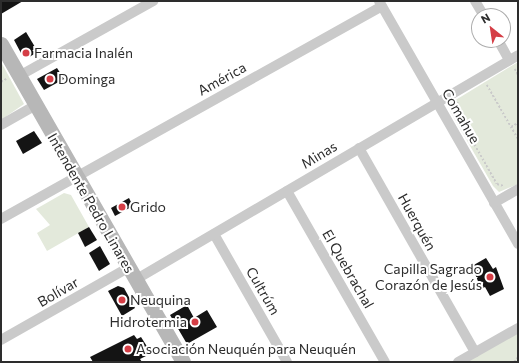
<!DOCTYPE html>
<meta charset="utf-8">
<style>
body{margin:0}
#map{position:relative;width:519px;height:363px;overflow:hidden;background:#fff;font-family:Commissioner,sans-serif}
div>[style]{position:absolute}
.green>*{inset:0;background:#e3e9db}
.building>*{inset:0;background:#141414}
.path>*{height:1.5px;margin-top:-0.75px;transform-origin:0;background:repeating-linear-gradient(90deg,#cacaca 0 2px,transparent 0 4px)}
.street>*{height:10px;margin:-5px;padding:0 5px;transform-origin:5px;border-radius:5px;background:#cacaca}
.secondary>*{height:15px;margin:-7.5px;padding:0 7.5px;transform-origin:7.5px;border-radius:7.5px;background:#b7b7b7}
.dots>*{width:11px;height:11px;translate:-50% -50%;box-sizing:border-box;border:2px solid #fff;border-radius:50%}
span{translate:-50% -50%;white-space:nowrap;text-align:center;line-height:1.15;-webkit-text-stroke:4px #fff;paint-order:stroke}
.poi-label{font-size:14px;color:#2d2d2d}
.left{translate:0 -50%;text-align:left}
.right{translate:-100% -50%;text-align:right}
.street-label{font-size:14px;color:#2d2d2d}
.frame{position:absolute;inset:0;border:2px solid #2d2d2d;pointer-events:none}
.north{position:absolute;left:471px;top:8px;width:40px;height:40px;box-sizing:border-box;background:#fff;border:1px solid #ababab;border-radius:50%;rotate:330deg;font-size:11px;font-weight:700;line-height:16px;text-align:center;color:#2d2d2d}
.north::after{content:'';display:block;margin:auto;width:14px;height:18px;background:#d53e46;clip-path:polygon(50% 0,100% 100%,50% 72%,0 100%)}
</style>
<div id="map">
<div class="green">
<i style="clip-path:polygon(1px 62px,24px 104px,1px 120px)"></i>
<i style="clip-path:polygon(518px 62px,518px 184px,499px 192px,493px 186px,450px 111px,449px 104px)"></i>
<i style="clip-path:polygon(64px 193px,71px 195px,89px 227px,47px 251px,37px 233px,50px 225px,36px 209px)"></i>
<i style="clip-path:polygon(518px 331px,518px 362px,464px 362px)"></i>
</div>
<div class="building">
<i style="clip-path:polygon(1px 1px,23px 1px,1px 14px)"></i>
<i style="clip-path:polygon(26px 32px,38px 52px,29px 57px,22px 55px,14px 40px)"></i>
<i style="clip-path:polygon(57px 68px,64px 79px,44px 90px,37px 79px)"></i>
<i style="clip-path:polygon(34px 131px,42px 143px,23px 154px,16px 141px)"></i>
<i style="clip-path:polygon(129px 198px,133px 206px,115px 216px,111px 208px)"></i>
<i style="clip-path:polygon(89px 227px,97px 240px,85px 247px,78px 233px)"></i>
<i style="clip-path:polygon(100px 246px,110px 264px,99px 271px,89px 253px)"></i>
<i style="clip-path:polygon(486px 258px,493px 269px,496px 267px,504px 289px,490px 296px,485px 287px,481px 289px,472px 266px)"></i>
<i style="clip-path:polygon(118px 286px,124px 288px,135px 308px,122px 316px,108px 291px)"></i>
<i style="clip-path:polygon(187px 305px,194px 318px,207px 310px,217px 327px,187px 344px,170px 315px)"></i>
<i style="clip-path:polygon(134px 335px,137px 339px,141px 337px,148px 348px,143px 351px,146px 356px,140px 359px,142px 362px,93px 362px,90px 357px)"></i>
</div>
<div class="path">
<i style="left:515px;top:69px;width:7px;rotate:63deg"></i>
<i style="left:1px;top:82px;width:6px;rotate:-31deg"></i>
<i style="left:487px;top:85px;width:62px;rotate:60.1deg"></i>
<i style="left:1px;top:90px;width:2px;rotate:90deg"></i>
<i style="left:458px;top:102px;width:9px;rotate:111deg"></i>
<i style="left:455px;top:110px;width:85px;rotate:60.4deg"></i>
<i style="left:497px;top:184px;width:7px;rotate:16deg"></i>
<i style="left:511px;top:127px;width:8px;rotate:-30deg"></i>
<i style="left:514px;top:362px;width:6px;rotate:-51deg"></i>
</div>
<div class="street">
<i style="left:379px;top:1px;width:280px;rotate:60.2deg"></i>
<i style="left:475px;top:1px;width:17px;rotate:59deg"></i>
<i style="left:498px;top:40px;width:23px;rotate:61deg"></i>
<i style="left:19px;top:76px;width:154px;rotate:-29.2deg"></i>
<i style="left:1px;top:125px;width:40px;rotate:-29.7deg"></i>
<i style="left:359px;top:148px;width:235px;rotate:60.4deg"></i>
<i style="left:287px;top:191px;width:197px;rotate:60.2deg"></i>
<i style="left:494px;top:203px;width:28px;rotate:-30deg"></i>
<i style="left:1px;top:219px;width:436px;rotate:-29.2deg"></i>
<i style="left:214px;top:234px;width:147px;rotate:60.3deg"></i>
<i style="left:135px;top:280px;width:444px;rotate:-30.4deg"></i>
<i style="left:1px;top:340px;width:146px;rotate:-29.6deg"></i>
<i style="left:458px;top:362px;width:69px;rotate:-29.5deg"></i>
</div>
<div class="secondary">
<i style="left:1px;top:44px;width:366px;rotate:60.2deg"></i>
</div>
<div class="dots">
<i style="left:26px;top:53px;background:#d53e46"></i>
<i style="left:50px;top:79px;background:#d53e46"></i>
<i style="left:122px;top:207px;background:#d53e46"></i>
<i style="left:490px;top:277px;background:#d53e46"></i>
<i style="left:122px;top:300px;background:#d53e46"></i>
<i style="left:195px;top:322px;background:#d53e46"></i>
<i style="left:128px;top:349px;background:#d53e46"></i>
</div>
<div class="poi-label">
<span class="left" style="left:34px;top:53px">Farmacia Inalén</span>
<span class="left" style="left:58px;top:79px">Dominga</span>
<span class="left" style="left:130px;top:207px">Grido</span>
<span class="right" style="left:482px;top:277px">Capilla Sagrado<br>Corazón de Jesús</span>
<span class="left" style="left:130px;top:300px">Neuquina</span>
<span class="right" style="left:187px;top:322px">Hidrotermia</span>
<span class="left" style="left:136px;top:349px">Asociación Neuquén para Neuquén</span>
</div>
<div class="street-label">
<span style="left:222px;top:79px;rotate:-29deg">América</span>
<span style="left:461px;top:116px;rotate:60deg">Comahue</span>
<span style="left:319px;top:155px;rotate:-31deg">Minas</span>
<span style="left:91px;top:203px;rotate:60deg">Intendente Pedro Linares</span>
<span style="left:417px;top:222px;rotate:61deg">Huerquén</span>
<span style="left:348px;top:269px;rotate:60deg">El Quebrachal</span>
<span style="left:263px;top:291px;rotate:60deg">Cultrúm</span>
<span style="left:58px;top:292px;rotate:-30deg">Bolívar</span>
</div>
<div class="frame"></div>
<div class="north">N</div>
</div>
